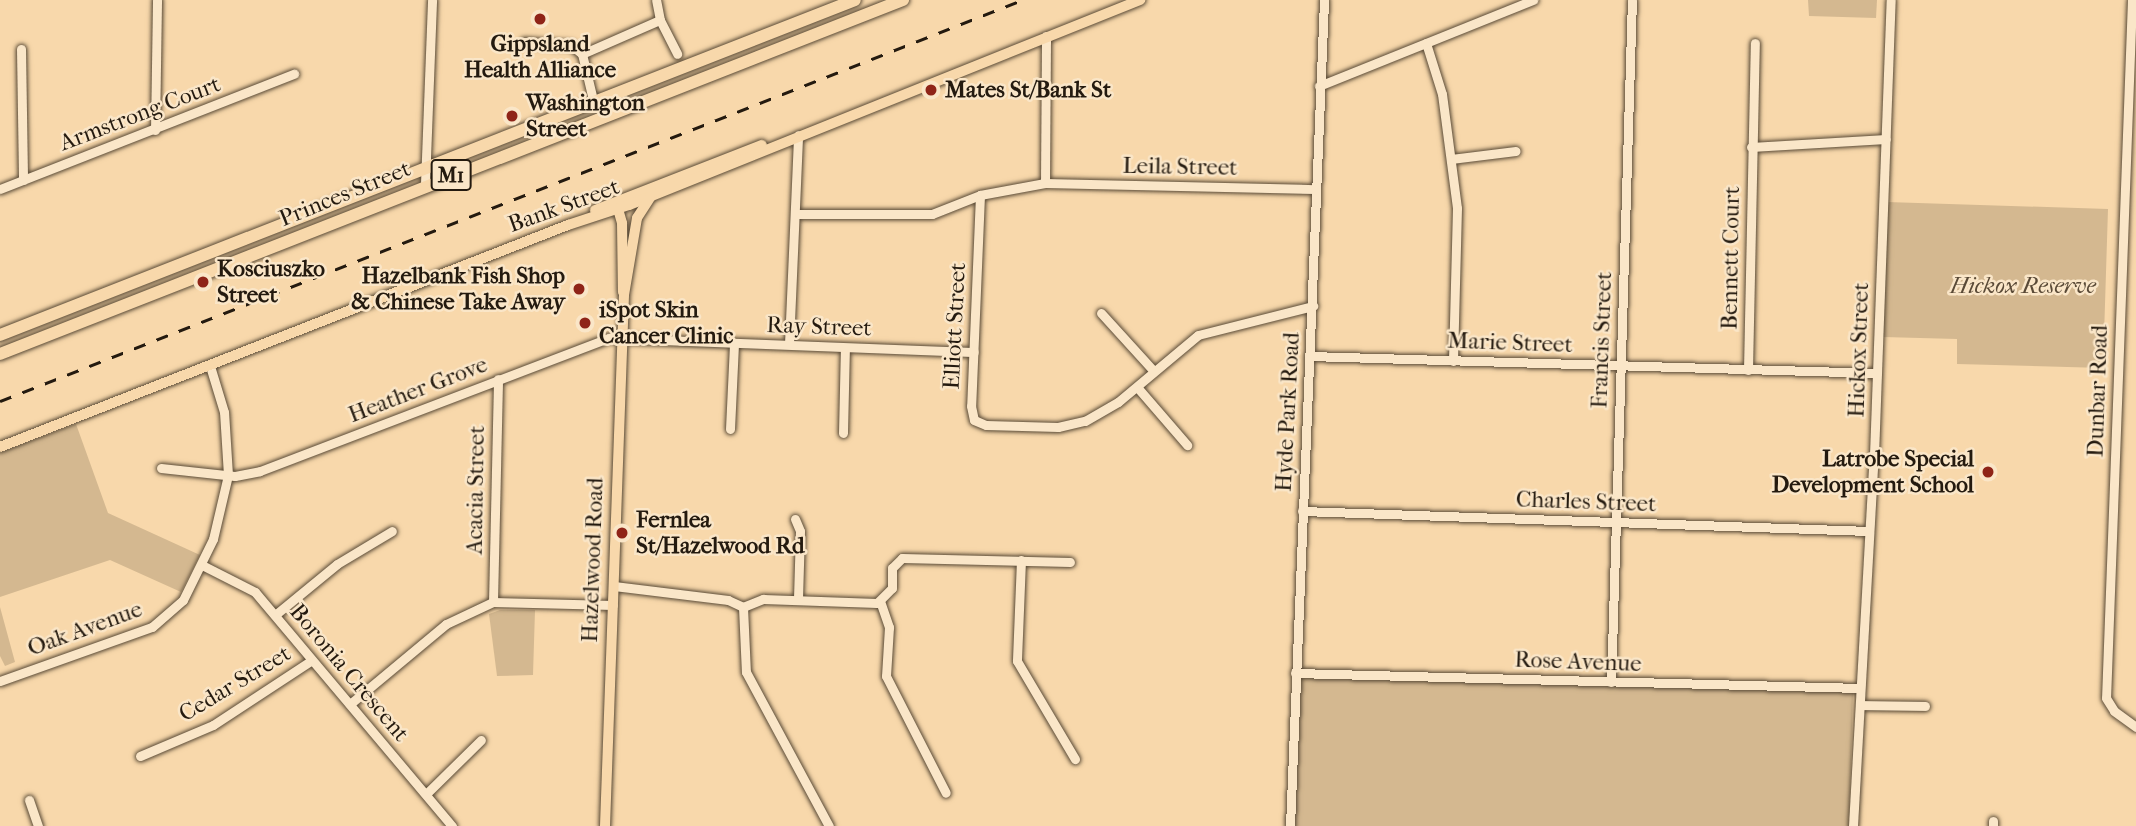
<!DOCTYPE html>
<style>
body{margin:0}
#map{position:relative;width:2136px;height:826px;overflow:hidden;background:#f8d8ab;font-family:"IM FELL French Canon",serif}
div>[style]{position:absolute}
.green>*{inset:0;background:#d4b890}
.roads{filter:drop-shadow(0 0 2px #594a36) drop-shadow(0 0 2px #594a36)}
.minor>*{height:9px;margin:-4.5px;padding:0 4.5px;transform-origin:4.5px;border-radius:4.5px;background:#fae6c8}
.major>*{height:10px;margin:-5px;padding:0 5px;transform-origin:5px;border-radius:5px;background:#f8d8ab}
.highway>*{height:12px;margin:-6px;padding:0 6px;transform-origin:6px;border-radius:6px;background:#f8d8ab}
.rail>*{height:2.5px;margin-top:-1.25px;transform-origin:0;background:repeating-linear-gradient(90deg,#241a0f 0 12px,transparent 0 24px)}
.dots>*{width:19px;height:19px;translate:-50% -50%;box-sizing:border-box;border:4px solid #fae6c8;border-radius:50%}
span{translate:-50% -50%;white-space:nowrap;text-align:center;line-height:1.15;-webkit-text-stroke:5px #fae6c8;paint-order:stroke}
.shield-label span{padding:2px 5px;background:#fae6c8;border:2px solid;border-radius:5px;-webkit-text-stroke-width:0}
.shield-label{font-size:21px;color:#241a0f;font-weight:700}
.poi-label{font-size:23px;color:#241a0f;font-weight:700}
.left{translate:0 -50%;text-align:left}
.right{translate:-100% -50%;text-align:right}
.street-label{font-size:23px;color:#241a0f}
.park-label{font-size:23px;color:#594936;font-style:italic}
</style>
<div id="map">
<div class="green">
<i style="clip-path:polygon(1808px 0,1877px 0,1876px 18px,1809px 16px)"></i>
<i style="clip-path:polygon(1887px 202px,2108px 209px,2103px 368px,1957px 364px,1957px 339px,1883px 337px)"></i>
<i style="clip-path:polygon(76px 424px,108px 513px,200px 555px,181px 592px,110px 560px,0 597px,0 453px)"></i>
<i style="clip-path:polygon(0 607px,15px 662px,5px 666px,0 656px)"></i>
<i style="clip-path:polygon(500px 610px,535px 610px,533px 675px,497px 676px,489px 614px)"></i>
<i style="clip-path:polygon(1296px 674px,1853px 692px,1849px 826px,1292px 826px)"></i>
</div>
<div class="roads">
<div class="minor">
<i style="left:2132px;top:0;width:698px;rotate:92.13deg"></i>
<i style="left:2106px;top:698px;width:15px;rotate:58deg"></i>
<i style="left:2114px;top:711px;width:27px;rotate:36deg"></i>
<i style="left:660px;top:20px;width:38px;rotate:63deg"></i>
<i style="left:524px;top:42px;width:47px;rotate:3.7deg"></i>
<i style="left:571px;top:45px;width:14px;rotate:39deg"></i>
<i style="left:1426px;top:43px;width:53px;rotate:72.6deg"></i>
<i style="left:1442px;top:94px;width:115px;rotate:82.5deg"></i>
<i style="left:1457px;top:208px;width:153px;rotate:91.5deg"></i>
<i style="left:21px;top:49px;width:131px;rotate:89.1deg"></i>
<i style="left:1319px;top:86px;width:231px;rotate:-21.9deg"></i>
<i style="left:593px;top:100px;width:47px;rotate:-103.4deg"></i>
<i style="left:582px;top:54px;width:85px;rotate:-23.6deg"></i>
<i style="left:660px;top:20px;width:20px;rotate:-101deg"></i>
<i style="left:155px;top:130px;width:130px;rotate:-89.1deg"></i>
<i style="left:1751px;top:147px;width:135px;rotate:-3.4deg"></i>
<i style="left:1451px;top:159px;width:65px;rotate:-7deg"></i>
<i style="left:1045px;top:183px;width:147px;rotate:-89.6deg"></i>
<i style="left:425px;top:184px;width:184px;rotate:-87.8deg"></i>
<i style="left:0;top:189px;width:316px;rotate:-21.4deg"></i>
<i style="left:980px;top:195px;width:211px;rotate:92.4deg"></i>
<i style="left:971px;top:406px;width:14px;rotate:78deg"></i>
<i style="left:974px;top:420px;width:13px;rotate:23deg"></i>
<i style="left:986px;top:425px;width:72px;rotate:1.6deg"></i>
<i style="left:1058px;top:427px;width:28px;rotate:-13deg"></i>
<i style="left:1085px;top:421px;width:38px;rotate:-30deg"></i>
<i style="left:1118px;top:402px;width:104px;rotate:-39.9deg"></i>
<i style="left:1198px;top:335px;width:119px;rotate:-14.2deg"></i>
<i style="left:795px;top:214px;width:137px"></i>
<i style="left:932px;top:214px;width:52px;rotate:-21.6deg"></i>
<i style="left:980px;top:195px;width:66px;rotate:-10.5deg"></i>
<i style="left:1045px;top:183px;width:270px;rotate:1.3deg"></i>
<i style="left:1101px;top:313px;width:76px;rotate:47.7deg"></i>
<i style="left:789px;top:344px;width:209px;rotate:-87.5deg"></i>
<i style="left:1309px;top:356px;width:568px;rotate:1.71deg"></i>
<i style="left:1748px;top:370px;width:327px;rotate:-88.8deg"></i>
<i style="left:1137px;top:387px;width:77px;rotate:49.2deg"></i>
<i style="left:730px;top:429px;width:86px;rotate:-87.3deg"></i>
<i style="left:843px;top:433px;width:85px;rotate:-88.7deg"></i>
<i style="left:161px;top:468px;width:74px;rotate:6.2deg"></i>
<i style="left:235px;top:476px;width:25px;rotate:-11deg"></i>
<i style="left:260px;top:471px;width:373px;rotate:-20.9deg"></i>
<i style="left:609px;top:338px;width:365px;rotate:2.2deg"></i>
<i style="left:1302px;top:511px;width:567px;rotate:2.02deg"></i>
<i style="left:795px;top:519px;width:13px;rotate:67deg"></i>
<i style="left:800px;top:531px;width:69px;rotate:91.7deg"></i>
<i style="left:1021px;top:560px;width:101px;rotate:92.3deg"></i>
<i style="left:1017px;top:661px;width:114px;rotate:59.4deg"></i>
<i style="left:202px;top:565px;width:59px;rotate:27deg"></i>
<i style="left:255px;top:592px;width:306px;rotate:49.9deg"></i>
<i style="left:614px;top:586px;width:115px;rotate:7deg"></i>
<i style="left:728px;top:600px;width:17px;rotate:25deg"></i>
<i style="left:743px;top:607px;width:65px;rotate:87.4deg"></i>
<i style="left:746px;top:672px;width:175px;rotate:61.7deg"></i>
<i style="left:880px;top:601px;width:28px;rotate:71deg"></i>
<i style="left:889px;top:627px;width:49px;rotate:93.5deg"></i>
<i style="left:886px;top:676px;width:131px;rotate:62.9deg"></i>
<i style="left:493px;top:602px;width:223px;rotate:-88.7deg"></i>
<i style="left:743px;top:607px;width:22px;rotate:-22deg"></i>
<i style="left:763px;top:599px;width:114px;rotate:2deg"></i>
<i style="left:877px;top:603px;width:21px;rotate:-45deg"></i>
<i style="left:892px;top:588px;width:20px;rotate:-90deg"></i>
<i style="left:892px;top:568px;width:14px;rotate:-45deg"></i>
<i style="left:902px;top:558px;width:168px;rotate:1.4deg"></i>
<i style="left:275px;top:615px;width:80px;rotate:-39.4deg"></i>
<i style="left:337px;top:564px;width:64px;rotate:-31deg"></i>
<i style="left:1295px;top:673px;width:565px;rotate:1.52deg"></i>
<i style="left:0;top:681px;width:161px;rotate:-19.6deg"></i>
<i style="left:152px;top:627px;width:41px;rotate:-41.1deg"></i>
<i style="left:183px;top:600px;width:68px;rotate:-63.8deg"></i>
<i style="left:213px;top:539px;width:66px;rotate:-76.8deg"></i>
<i style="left:228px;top:475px;width:63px;rotate:-93.6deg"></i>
<i style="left:224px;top:412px;width:48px;rotate:-106.9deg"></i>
<i style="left:1611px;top:682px;width:682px;rotate:-88.24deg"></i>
<i style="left:350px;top:704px;width:125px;rotate:-39.8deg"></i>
<i style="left:446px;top:624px;width:52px;rotate:-25.1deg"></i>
<i style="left:493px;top:602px;width:120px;rotate:1.4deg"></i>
<i style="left:1860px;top:705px;width:65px;rotate:0.9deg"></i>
<i style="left:140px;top:756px;width:79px;rotate:-23deg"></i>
<i style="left:213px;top:725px;width:118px;rotate:-33.3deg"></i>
<i style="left:426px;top:794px;width:77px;rotate:-44.5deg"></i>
<i style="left:29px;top:800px;width:28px;rotate:71deg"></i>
<i style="left:1290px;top:826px;width:827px;rotate:-87.64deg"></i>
<i style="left:1853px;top:826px;width:372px;rotate:-86.8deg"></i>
<i style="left:1874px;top:455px;width:455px;rotate:-87.9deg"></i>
<i style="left:1993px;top:826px;width:5px;rotate:-90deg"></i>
</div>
<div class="major">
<i style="left:618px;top:209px;width:15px;rotate:74deg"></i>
<i style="left:622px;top:223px;width:69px;rotate:89.2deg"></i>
<i style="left:595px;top:210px;width:179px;rotate:-21.3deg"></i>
<i style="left:0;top:447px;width:610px;rotate:-21.35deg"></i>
<i style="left:568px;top:225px;width:64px;rotate:-18.2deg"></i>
<i style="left:629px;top:205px;width:551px;rotate:-21.86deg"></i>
<i style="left:605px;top:826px;width:531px;rotate:-87.95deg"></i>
<i style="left:624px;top:295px;width:78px;rotate:-80.4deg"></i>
<i style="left:637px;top:218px;width:24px;rotate:-57deg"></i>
</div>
<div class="highway">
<i style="left:0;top:335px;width:918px;rotate:-21.4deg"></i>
<i style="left:0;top:354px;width:970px;rotate:-21.41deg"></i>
</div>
</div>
<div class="rail">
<i style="left:0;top:401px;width:1098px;rotate:-21.42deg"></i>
</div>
<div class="dots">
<i style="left:540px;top:19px;background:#8f2418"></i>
<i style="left:931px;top:90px;background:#8f2418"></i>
<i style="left:512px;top:116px;background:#8f2418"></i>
<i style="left:203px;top:282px;background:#8f2418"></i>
<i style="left:579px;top:289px;background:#8f2418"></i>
<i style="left:585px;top:323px;background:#8f2418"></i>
<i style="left:1988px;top:472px;background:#8f2418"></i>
<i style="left:622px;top:533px;background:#8f2418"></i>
</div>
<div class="shield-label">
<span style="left:451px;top:175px">M1</span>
</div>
<div class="poi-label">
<span style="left:540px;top:57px">Gippsland<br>Health Alliance</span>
<span class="left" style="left:945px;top:90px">Mates St/Bank St</span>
<span class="left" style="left:526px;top:116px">Washington<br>Street</span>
<span class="left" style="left:217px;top:282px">Kosciuszko<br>Street</span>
<span class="right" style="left:565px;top:289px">Hazelbank Fish Shop<br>&amp; Chinese Take Away</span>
<span class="left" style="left:599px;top:323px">iSpot Skin<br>Cancer Clinic</span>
<span class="right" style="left:1974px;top:472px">Latrobe Special<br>Development School</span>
<span class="left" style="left:636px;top:533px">Fernlea<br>St/Hazelwood Rd</span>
</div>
<div class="street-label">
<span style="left:140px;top:114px;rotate:-21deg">Armstrong Court</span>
<span style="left:1180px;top:167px;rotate:1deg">Leila Street</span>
<span style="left:345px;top:194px;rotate:-22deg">Princes Street</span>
<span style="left:564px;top:206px;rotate:-20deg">Bank Street</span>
<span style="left:1731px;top:258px;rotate:-89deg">Bennett Court</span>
<span style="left:955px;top:326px;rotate:-87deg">Elliott Street</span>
<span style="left:819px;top:327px;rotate:2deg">Ray Street</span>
<span style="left:1602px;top:340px;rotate:-88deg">Francis Street</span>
<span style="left:1510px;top:343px;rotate:2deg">Marie Street</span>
<span style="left:1859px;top:350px;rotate:-88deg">Hickox Street</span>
<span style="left:418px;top:390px;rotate:-21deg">Heather Grove</span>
<span style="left:2098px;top:391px;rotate:-88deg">Dunbar Road</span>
<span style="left:1288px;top:412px;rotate:-87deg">Hyde Park Road</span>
<span style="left:476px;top:490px;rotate:-89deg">Acacia Street</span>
<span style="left:1586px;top:502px;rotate:2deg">Charles Street</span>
<span style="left:593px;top:560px;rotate:-88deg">Hazelwood Road</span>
<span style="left:85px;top:629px;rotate:-20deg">Oak Avenue</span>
<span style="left:1578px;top:662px;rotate:2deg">Rose Avenue</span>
<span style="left:349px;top:673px;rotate:50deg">Boronia Crescent</span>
<span style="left:235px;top:684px;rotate:-31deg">Cedar Street</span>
</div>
<div class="park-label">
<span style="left:2023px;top:286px">Hickox Reserve</span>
</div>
</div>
